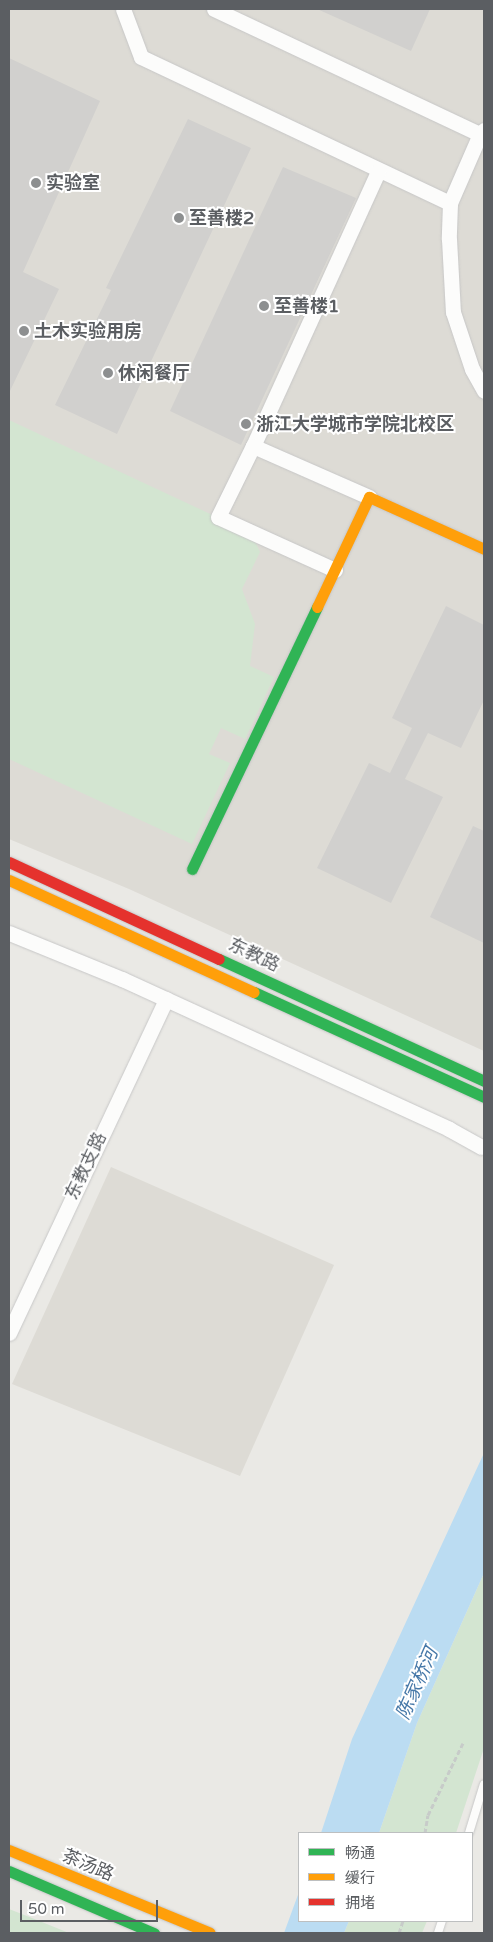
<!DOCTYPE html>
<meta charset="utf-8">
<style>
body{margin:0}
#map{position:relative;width:493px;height:1942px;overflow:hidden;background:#eae9e5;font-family:"Varela Round","Noto Sans SC",sans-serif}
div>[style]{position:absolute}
.education>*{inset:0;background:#dddbd5}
.green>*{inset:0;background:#d3e5d1}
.water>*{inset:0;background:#bbdcf2}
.building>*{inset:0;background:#d1d0ce}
.path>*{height:3px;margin-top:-1.5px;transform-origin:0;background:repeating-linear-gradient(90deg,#c7cbc9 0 5px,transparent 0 7.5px)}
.roads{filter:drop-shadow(0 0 1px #c7c7c7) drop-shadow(0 0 1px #c7c7c7)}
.lane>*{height:8px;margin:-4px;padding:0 4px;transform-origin:4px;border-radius:4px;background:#fcfcfb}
.street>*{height:15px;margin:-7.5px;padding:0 7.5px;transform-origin:7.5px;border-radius:7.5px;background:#fcfcfb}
.fast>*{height:11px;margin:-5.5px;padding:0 5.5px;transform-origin:5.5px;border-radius:5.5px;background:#30b455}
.slow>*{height:11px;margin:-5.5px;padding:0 5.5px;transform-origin:5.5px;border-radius:5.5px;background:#ff9f0a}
.jam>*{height:11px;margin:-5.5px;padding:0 5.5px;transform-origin:5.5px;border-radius:5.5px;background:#e5322d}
.dots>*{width:14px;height:14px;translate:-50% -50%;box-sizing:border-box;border:2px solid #fff;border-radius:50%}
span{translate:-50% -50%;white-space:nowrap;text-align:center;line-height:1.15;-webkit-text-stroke:4px #fff;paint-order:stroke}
.poi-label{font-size:18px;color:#5b5e62;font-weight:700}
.left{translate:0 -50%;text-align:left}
.street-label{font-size:18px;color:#5b5e62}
.water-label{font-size:19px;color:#4678a8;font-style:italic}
.frame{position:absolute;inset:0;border:10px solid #5b5e62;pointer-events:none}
.legend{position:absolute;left:298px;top:1832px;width:175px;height:90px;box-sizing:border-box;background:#fff;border:1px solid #bdbfc0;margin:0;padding:6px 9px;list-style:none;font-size:15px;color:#5b5e62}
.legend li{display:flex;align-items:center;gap:10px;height:25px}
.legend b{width:25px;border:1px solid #bdbfc0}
.scale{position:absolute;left:20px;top:1900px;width:138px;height:22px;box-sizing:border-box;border:2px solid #5b5e62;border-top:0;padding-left:6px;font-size:15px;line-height:18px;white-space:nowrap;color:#5b5e62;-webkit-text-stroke:4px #fff;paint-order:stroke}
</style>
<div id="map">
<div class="education">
<i style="clip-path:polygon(9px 9px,484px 9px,484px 1051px,129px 889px,9px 839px)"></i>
<i style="clip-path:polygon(111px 1167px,334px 1265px,240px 1476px,12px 1384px)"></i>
</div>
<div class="green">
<i style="clip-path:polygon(9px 420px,251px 533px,260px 552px,242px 589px,255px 624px,250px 666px,274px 677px,245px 739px,221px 728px,209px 754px,230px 763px,192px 844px,9px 759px)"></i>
<i style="clip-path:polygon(484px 1573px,484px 1748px,456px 1833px,379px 1833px,417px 1723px)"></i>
<i style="clip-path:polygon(9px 1909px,32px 1918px,69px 1933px,9px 1933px)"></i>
<i style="clip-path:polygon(349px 1921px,427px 1921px,422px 1933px,344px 1933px)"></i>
</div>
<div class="water">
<i style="clip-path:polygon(484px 1453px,484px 1573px,417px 1723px,379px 1833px,321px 1833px,352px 1739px)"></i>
<i style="clip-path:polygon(299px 1892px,299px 1921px,349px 1921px,344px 1933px,284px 1933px)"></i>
</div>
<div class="building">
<i style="clip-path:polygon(317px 9px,430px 9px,411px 51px)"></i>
<i style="clip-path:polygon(9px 58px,100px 101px,23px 272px,59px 289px,9px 393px)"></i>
<i style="clip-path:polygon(188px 119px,251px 148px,117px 434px,55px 405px,111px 290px,106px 288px)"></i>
<i style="clip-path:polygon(283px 167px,356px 198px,241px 445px,170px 411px)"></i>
<i style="clip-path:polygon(446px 606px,484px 625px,484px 700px,461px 748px,428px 733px,405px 779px,443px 797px,391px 903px,317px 868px,369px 763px,390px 773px,412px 728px,392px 718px)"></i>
<i style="clip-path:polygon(473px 826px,484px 831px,484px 943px,430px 917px)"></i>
</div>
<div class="path">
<i style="left:425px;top:1833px;width:18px;rotate:-81deg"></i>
<i style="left:428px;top:1815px;width:80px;rotate:-64.1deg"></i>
<i style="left:399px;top:1933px;width:13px;rotate:-72deg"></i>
</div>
<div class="roads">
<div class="lane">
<i style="left:469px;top:1833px;width:51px;rotate:-73deg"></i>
<i style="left:438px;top:1933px;width:13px;rotate:-72deg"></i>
</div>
<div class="street">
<i style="left:123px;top:9px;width:51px;rotate:69.4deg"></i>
<i style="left:141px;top:57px;width:342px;rotate:25.3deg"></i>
<i style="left:214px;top:9px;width:294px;rotate:25.2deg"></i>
<i style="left:484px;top:130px;width:6px;rotate:135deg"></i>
<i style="left:480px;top:134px;width:75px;rotate:113.5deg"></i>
<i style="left:450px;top:203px;width:36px;rotate:92deg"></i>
<i style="left:449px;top:239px;width:73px;rotate:86.9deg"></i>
<i style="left:453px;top:312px;width:60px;rotate:71.6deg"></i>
<i style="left:472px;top:369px;width:25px;rotate:61deg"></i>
<i style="left:253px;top:446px;width:303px;rotate:-65.5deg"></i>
<i style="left:335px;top:570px;width:128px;rotate:-155.6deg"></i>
<i style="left:218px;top:517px;width:79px;rotate:-63.8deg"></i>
<i style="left:253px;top:446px;width:127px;rotate:23.7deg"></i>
<i style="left:9px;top:933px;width:122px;rotate:22.2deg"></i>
<i style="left:122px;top:979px;width:360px;rotate:24.6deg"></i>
<i style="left:449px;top:1129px;width:37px;rotate:29deg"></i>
<i style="left:9px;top:1333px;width:369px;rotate:-64.8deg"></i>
</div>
<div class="fast">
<i style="left:192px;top:869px;width:290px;rotate:-64.5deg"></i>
<i style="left:219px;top:959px;width:292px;rotate:24.7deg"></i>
<i style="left:254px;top:992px;width:253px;rotate:24.5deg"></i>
<i style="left:9px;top:1871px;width:158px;rotate:23.2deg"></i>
</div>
<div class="slow">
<i style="left:317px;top:607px;width:122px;rotate:-64.7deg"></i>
<i style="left:369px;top:497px;width:126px;rotate:24.3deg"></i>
<i style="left:9px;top:880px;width:269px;rotate:24.6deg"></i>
<i style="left:9px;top:1850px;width:217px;rotate:22.4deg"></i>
</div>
<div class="jam">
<i style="left:9px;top:862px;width:231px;rotate:24.8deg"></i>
</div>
</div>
<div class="dots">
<i style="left:36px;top:183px;background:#8d8f90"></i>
<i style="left:179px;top:218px;background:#8d8f90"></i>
<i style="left:264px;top:306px;background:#8d8f90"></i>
<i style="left:24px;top:331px;background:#8d8f90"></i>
<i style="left:108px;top:373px;background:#8d8f90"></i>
<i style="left:246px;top:424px;background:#8d8f90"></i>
</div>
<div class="poi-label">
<span class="left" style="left:46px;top:183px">实验室</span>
<span class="left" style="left:189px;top:218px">至善楼2</span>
<span class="left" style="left:274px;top:306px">至善楼1</span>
<span class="left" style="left:34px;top:331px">土木实验用房</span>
<span class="left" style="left:118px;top:373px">休闲餐厅</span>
<span class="left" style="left:256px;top:424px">浙江大学城市学院北校区</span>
</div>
<div class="street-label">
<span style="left:254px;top:955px;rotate:25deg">东教路</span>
<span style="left:86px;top:1166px;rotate:-65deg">东教支路</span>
<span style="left:88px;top:1865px;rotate:23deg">茶汤路</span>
</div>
<div class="water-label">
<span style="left:418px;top:1684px;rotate:-66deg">陈家桥河</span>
</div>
<div class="frame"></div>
<ul class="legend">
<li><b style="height:6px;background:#30b455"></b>畅通</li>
<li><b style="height:6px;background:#ff9f0a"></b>缓行</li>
<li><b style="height:6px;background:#e5322d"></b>拥堵</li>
</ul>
<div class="scale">50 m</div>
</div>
